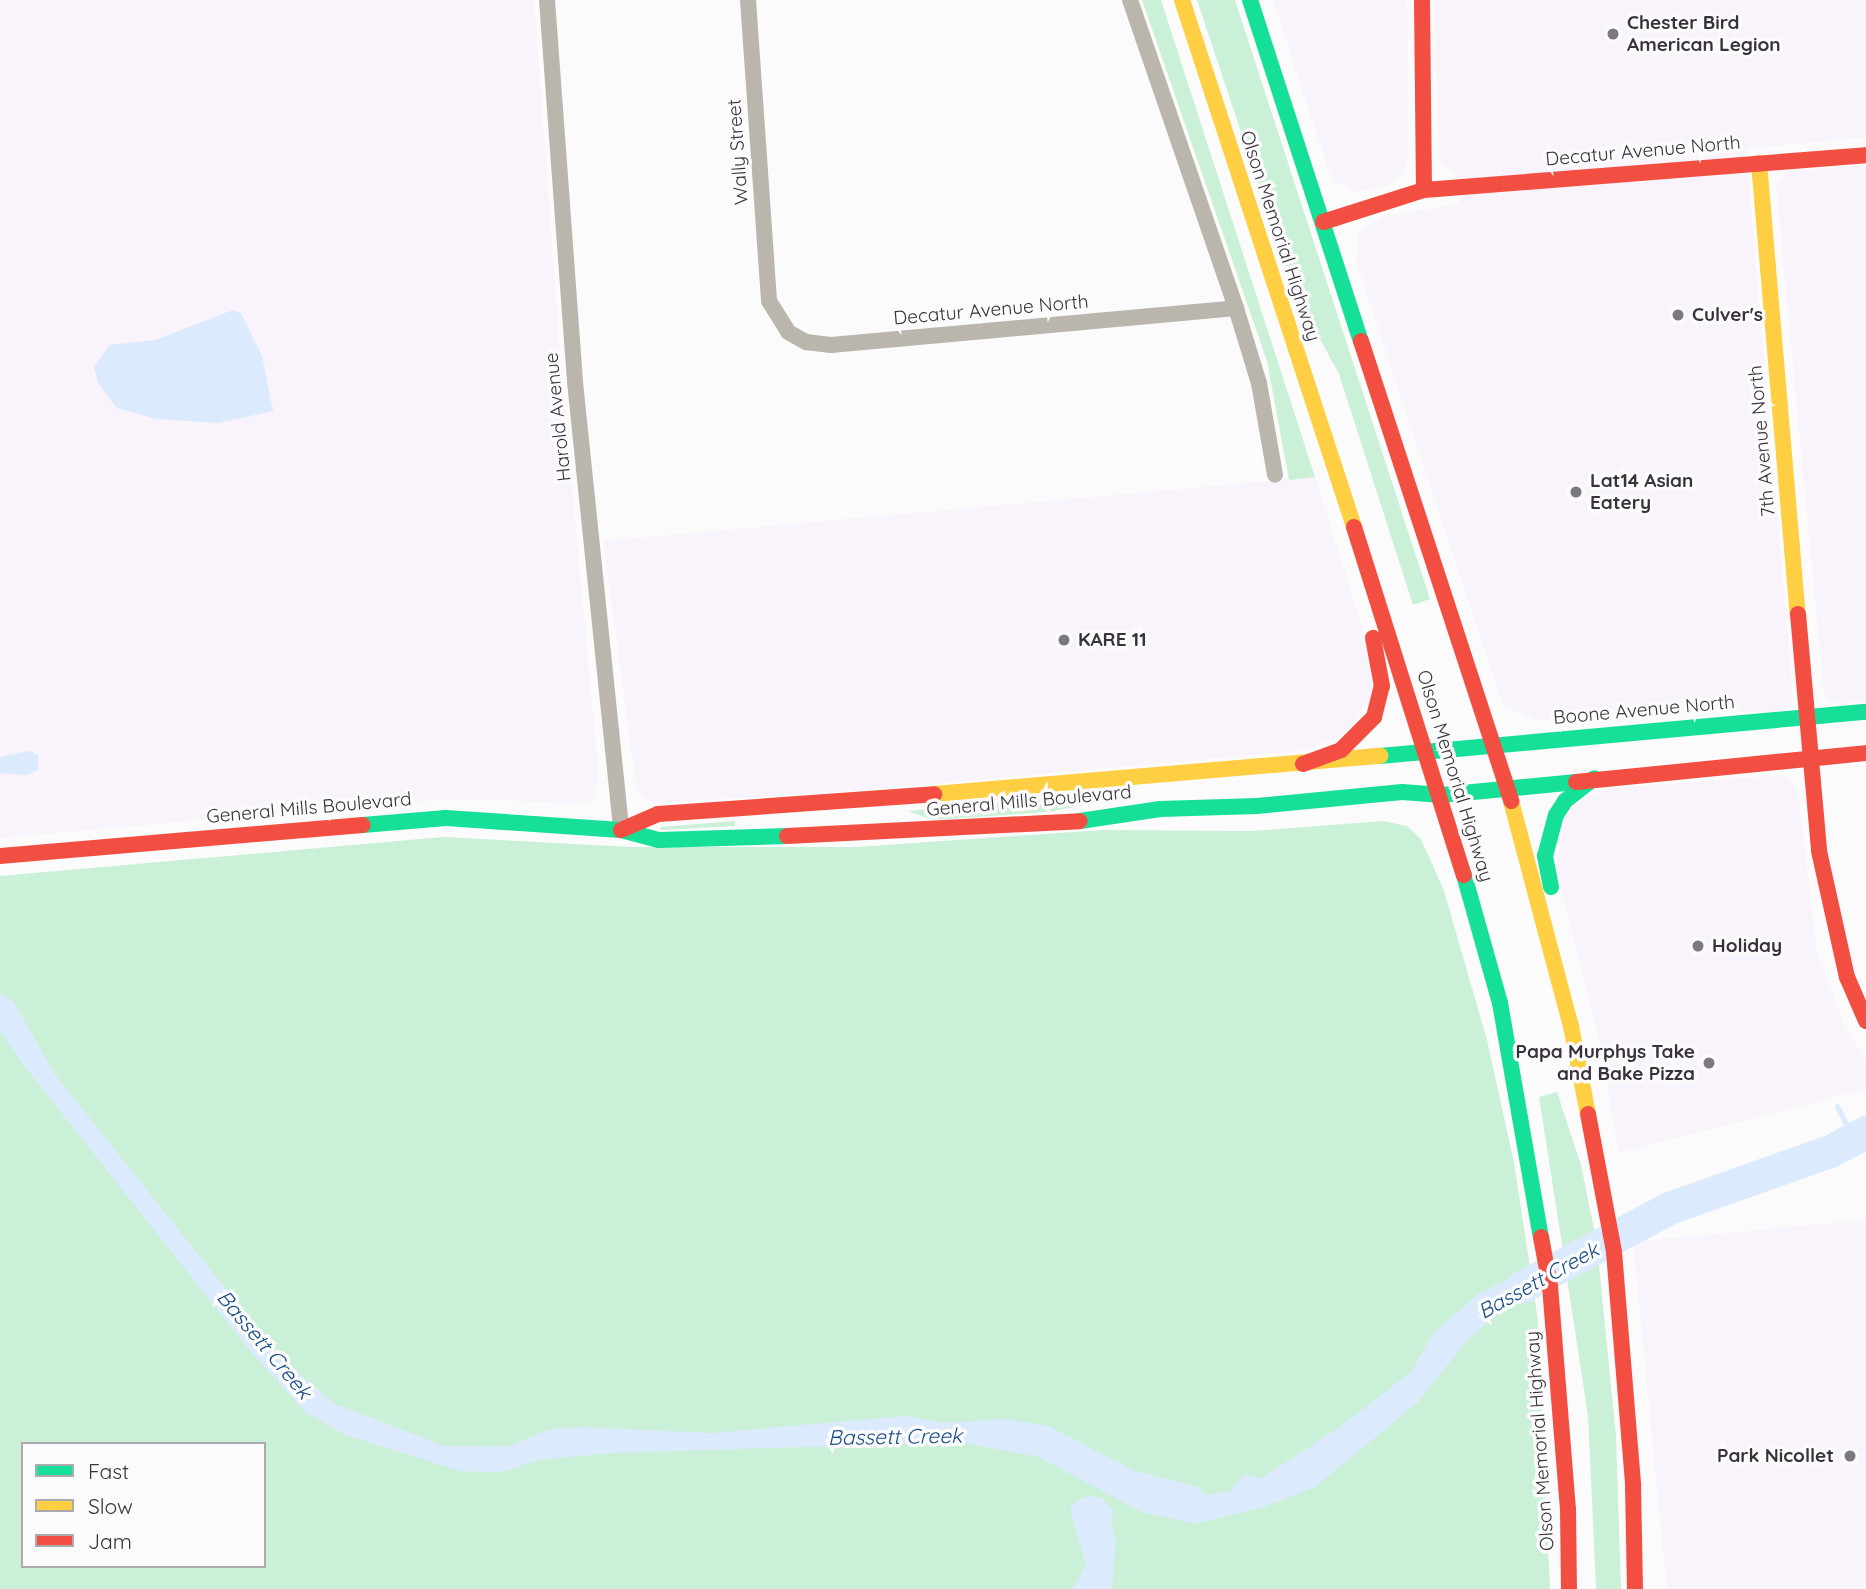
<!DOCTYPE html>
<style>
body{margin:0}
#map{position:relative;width:1866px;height:1589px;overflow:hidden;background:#fbfbfb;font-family:Quicksand,sans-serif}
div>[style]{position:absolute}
.built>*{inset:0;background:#f9f3fb}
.green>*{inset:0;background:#cbf0d8}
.water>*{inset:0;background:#dbeafc}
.stream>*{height:5px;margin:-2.5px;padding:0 2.5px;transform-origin:2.5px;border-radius:2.5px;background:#dbeafc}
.river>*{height:33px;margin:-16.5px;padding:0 16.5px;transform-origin:16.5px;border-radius:16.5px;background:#dbeafc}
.street>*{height:16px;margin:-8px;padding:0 8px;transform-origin:8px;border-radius:8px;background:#bab6ad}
.fast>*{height:16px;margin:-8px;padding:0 8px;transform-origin:8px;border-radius:8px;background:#16e098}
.slow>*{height:16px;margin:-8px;padding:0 8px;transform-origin:8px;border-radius:8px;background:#ffcf43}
.jam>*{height:16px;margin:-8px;padding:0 8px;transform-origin:8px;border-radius:8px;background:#f24e42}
.dots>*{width:19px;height:19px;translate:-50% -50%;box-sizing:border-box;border:4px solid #fbfbfb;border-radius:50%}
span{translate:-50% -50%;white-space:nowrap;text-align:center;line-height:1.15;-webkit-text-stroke:7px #fbfbfb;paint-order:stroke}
.poi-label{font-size:19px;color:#39313c;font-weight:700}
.left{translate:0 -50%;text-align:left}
.right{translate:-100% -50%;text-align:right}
.street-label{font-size:19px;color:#39313c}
.water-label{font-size:21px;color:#194b84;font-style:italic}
.legend{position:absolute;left:21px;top:1442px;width:245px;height:126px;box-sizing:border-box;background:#fbfbfb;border:2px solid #adaaaf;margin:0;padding:9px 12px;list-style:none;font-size:21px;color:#39313c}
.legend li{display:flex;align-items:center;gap:14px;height:35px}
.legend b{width:35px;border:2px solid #adaaaf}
</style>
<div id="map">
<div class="built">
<i style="clip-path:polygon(0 0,534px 0,562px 378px,599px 780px,592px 800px,577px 804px,478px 799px,402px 802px,0 838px)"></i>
<i style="clip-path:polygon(1273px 0,1407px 0,1408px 153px,1403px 172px,1389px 185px,1356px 192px,1337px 183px,1327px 166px)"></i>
<i style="clip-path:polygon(1434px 0,1866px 0,1866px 137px,1746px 149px,1793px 698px,1786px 708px,1771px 713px,1718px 709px,1535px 720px,1503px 705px,1356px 261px,1359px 234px,1382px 217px,1459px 204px,1457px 174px,1439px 162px)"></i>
<i style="clip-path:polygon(1866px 165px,1866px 701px,1842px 704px,1831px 702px,1824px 694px,1776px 184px,1788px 171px)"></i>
<i style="clip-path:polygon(1315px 477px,1370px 652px,1370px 698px,1348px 732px,1307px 750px,851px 791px,654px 803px,637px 793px,603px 541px)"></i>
<i style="clip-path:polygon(1786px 775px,1798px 790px,1817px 954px,1844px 1024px,1866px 1060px,1866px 1089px,1619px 1153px,1600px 1044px,1556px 871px,1566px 812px,1586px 797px,1611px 788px)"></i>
<i style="clip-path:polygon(1866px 1220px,1866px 1589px,1667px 1589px,1633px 1242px)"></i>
</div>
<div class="green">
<i style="clip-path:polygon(1142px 0,1161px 0,1315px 477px,1289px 480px,1267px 361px)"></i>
<i style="clip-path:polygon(1197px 0,1235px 0,1430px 599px,1413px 605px,1339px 374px,1294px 291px)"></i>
<i style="clip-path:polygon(1106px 793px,1107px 800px,1049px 812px,933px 820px,908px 811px)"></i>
<i style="clip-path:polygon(735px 821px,735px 826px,661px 830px,661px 827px)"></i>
<i style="clip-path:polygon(evenodd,1383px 821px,1407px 826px,1421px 839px,1444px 891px,1487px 1040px,1514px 1163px,1538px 1320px,1550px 1589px,0 1589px,0 876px,443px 837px,631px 847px,857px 847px,1102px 830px,1252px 831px,1383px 821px,23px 1444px,264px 1444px,264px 1566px,23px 1566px,23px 1444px)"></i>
<i style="clip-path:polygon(1557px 1092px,1581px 1165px,1596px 1239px,1564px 1257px,1539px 1097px)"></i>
<i style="clip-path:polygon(1598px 1256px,1616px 1436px,1621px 1589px,1596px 1589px,1588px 1416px,1566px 1272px)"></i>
</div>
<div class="water">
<i style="clip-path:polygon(233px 310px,241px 313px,262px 356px,273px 411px,218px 423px,157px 419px,117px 408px,98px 383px,94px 368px,109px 345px,155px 340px)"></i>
<i style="clip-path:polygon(30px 751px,38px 755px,38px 770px,26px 775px,0 773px,0 757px)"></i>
<i style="clip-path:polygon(0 993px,13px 1001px,56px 1076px,280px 1357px,335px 1404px,445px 1446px,506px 1447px,550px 1429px,581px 1427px,711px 1433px,906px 1416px,945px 1423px,1005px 1419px,1048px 1426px,1135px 1471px,1198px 1487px,1205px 1495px,1230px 1491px,1244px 1475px,1262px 1478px,1338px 1428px,1411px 1372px,1433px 1333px,1479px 1293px,1524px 1272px,1531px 1274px,1533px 1291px,1528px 1298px,1503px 1308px,1467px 1341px,1418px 1402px,1315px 1487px,1264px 1507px,1194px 1524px,1142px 1512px,1038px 1457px,960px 1442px,612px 1453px,538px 1460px,502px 1472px,460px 1471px,346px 1435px,305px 1412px,250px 1351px,22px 1063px,0 1031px)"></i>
<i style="clip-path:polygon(1596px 1239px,1598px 1256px,1566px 1272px,1564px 1257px)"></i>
<i style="clip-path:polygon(1091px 1496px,1102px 1498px,1113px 1511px,1111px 1526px,1116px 1539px,1112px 1589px,1072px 1589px,1086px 1566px,1070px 1509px,1077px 1500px)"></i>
</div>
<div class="stream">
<i style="left:1837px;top:1106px;width:37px;rotate:63deg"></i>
</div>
<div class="river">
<i style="left:1521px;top:1287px;width:168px;rotate:-28.1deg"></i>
<i style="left:1669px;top:1208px;width:171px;rotate:-19.5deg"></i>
<i style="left:1830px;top:1151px;width:41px;rotate:-27.8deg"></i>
</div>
<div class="street">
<i style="left:547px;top:0;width:383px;rotate:85.8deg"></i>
<i style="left:575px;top:382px;width:450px;rotate:84.1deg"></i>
<i style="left:748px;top:0;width:302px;rotate:86deg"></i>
<i style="left:769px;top:301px;width:36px;rotate:58deg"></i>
<i style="left:788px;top:332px;width:21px;rotate:29deg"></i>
<i style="left:806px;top:342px;width:25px;rotate:7deg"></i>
<i style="left:831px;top:345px;width:407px;rotate:-5.2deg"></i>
<i style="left:1130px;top:0;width:326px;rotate:71deg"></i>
<i style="left:1236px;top:308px;width:78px;rotate:73deg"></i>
<i style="left:1259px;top:383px;width:93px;rotate:80.1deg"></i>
</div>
<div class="fast">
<i style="left:1250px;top:0;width:359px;rotate:72deg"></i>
<i style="left:1380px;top:756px;width:488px;rotate:-5.2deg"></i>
<i style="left:1080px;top:821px;width:81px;rotate:-8.5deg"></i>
<i style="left:1160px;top:809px;width:97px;rotate:-1.8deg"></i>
<i style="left:1257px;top:806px;width:146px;rotate:-5.5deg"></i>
<i style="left:1402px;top:792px;width:40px;rotate:4.3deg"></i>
<i style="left:1442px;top:795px;width:135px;rotate:-5.5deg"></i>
<i style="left:363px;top:825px;width:83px;rotate:-4.8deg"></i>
<i style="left:446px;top:818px;width:175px;rotate:3.9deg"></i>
<i style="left:621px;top:830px;width:39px;rotate:15deg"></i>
<i style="left:659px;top:840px;width:128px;rotate:-1.8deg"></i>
<i style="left:1464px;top:875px;width:133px;rotate:74.3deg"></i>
<i style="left:1500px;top:1003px;width:238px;rotate:80.1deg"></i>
<i style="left:1551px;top:887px;width:32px;rotate:-101deg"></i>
<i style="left:1545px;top:856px;width:42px;rotate:-75deg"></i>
<i style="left:1556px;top:815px;width:17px;rotate:-57deg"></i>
<i style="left:1565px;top:801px;width:37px;rotate:-38deg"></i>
</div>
<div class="slow">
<i style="left:1182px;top:0;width:554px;rotate:71.92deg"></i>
<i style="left:1759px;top:163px;width:453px;rotate:85.1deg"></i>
<i style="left:934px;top:794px;width:448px;rotate:-4.9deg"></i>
<i style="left:1511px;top:801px;width:233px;rotate:75.1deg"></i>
<i style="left:1571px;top:1026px;width:90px;rotate:79.1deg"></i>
</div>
<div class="jam">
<i style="left:1422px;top:0;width:190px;rotate:89.4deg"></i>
<i style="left:1323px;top:222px;width:106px;rotate:-17.6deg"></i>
<i style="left:1424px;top:190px;width:443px;rotate:-4.5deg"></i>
<i style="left:1361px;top:341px;width:484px;rotate:71.9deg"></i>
<i style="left:1354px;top:527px;width:365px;rotate:72.5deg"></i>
<i style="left:1798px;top:614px;width:238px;rotate:84.9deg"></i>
<i style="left:1819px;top:851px;width:129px;rotate:77.5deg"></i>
<i style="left:1847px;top:977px;width:48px;rotate:66.6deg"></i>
<i style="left:1303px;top:764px;width:40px;rotate:-20.2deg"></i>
<i style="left:1341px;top:750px;width:47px;rotate:-45deg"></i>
<i style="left:1374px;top:717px;width:32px;rotate:-76deg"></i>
<i style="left:1382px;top:686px;width:49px;rotate:-100.6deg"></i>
<i style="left:1576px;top:782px;width:291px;rotate:-5.7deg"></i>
<i style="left:621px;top:830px;width:40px;rotate:-23.4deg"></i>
<i style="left:658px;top:814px;width:277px;rotate:-4.1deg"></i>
<i style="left:787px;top:836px;width:293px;rotate:-2.9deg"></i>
<i style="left:0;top:856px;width:364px;rotate:-4.9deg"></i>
<i style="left:1588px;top:1114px;width:140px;rotate:79.3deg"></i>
<i style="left:1614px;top:1252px;width:234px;rotate:85.3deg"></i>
<i style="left:1633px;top:1485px;width:104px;rotate:88.9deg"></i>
<i style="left:1541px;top:1237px;width:50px;rotate:79.6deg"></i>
<i style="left:1550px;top:1286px;width:224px;rotate:85.4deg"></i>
<i style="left:1568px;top:1509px;width:80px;rotate:89.3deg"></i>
</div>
<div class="dots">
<i style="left:1613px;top:34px;background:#7d787f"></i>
<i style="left:1678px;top:315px;background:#7d787f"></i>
<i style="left:1576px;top:492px;background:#7d787f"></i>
<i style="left:1064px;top:640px;background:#7d787f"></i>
<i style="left:1698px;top:946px;background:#7d787f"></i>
<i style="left:1709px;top:1063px;background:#7d787f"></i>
<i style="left:1850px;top:1456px;background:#7d787f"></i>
</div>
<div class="poi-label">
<span class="left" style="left:1627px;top:34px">Chester Bird<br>American Legion</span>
<span class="left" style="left:1692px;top:315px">Culver's</span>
<span class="left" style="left:1590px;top:492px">Lat14 Asian<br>Eatery</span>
<span class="left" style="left:1078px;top:640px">KARE 11</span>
<span class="left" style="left:1712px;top:946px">Holiday</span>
<span class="right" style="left:1695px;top:1063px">Papa Murphys Take<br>and Bake Pizza</span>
<span class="right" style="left:1834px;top:1456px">Park Nicollet</span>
</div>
<div class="street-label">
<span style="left:1643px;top:151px;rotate:-5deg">Decatur Avenue North</span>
<span style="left:738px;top:152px;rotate:-94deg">Wally Street</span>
<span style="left:1280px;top:236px;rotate:72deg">Olson Memorial Highway</span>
<span style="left:991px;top:310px;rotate:-5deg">Decatur Avenue North</span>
<span style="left:558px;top:417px;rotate:-96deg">Harold Avenue</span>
<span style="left:1762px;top:441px;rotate:-95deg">7th Avenue North</span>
<span style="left:1644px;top:710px;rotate:-5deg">Boone Avenue North</span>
<span style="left:1455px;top:776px;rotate:73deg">Olson Memorial Highway</span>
<span style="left:1029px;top:801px;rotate:-5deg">General Mills Boulevard</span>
<span style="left:309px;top:808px;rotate:-5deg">General Mills Boulevard</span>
<span style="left:1540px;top:1441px;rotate:-94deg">Olson Memorial Highway</span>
</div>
<div class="water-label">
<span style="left:1538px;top:1280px;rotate:-29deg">Bassett Creek</span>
<span style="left:265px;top:1344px;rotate:50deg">Bassett Creek</span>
<span style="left:895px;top:1436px;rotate:-1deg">Bassett Creek</span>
</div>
<ul class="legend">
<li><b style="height:9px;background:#16e098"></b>Fast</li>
<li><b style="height:9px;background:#ffcf43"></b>Slow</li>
<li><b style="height:9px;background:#f24e42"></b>Jam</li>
</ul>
</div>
